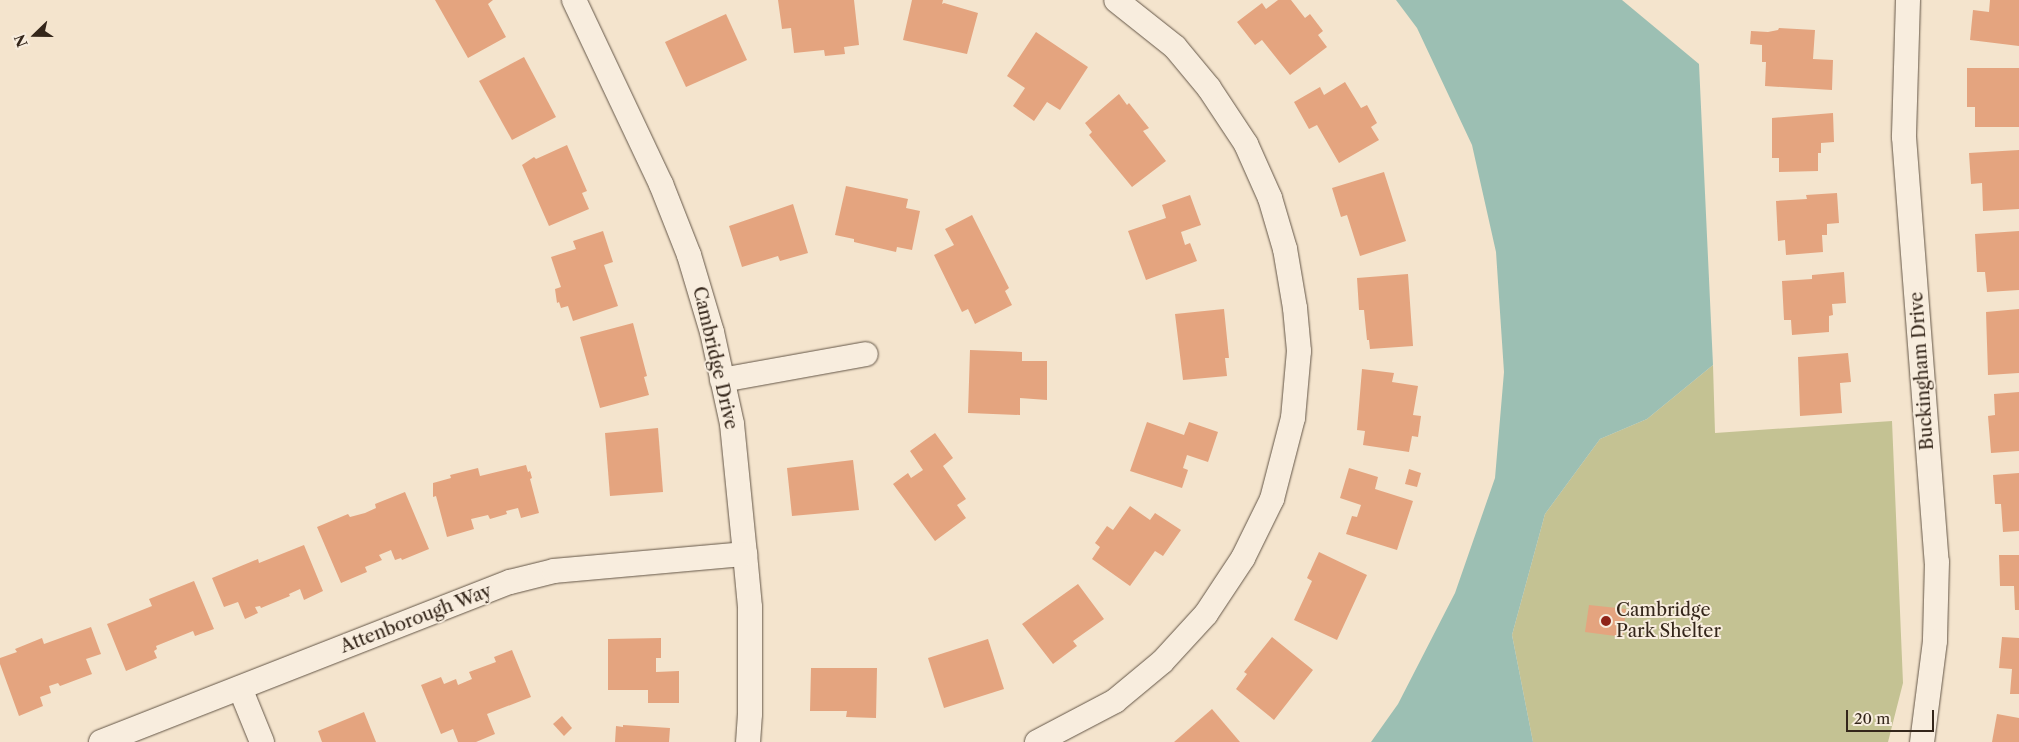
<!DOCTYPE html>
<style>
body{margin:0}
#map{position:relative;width:2019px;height:742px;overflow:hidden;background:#f4e4cd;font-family:"Libre Caslon Text",serif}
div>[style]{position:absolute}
.green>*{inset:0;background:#c4c293}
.water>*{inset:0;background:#9cbfb3}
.building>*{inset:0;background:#e4a47f}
.roads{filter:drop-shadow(0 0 1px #645647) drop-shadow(0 0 1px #645647)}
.minor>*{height:24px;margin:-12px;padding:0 12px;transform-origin:12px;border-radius:12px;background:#f8edde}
.dots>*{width:14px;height:14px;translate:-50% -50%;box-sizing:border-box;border:2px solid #f8edde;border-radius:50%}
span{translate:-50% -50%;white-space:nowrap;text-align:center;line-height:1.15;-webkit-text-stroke:4px #f8edde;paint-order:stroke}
.street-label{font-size:18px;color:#34261a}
.poi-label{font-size:18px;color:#34261a}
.left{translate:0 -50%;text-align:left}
.north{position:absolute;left:10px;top:10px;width:50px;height:50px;-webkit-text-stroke:4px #f8edde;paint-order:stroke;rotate:248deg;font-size:14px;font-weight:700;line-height:20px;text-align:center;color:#34261a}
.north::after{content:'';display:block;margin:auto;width:18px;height:22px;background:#34261a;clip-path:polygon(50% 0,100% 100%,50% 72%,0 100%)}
.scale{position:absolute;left:1846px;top:710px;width:88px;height:22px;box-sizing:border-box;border:2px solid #34261a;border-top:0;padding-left:6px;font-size:15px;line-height:18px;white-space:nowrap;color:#34261a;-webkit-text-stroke:4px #f8edde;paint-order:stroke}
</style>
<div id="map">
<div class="green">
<i style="clip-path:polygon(1713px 365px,1715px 433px,1892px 421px,1903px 683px,1888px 742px,1533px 742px,1512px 635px,1545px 514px,1600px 439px,1647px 419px)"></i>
</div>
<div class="water">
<i style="clip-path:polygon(1396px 0,1622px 0,1699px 64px,1713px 365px,1647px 419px,1600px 439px,1545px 514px,1512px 635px,1533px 742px,1371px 742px,1398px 704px,1455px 593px,1495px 478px,1504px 372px,1496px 252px,1472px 145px,1417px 28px)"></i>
</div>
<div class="building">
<i style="clip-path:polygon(435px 0,493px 0,488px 4px,506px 37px,468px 58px)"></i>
<i style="clip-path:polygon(778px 0,854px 0,859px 45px,844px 47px,845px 54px,825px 56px,824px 50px,794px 53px,791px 28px,782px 29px)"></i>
<i style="clip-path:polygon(912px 0,943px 0,942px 4px,944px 3px,978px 13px,967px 54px,903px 40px)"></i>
<i style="clip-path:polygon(1278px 0,1291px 0,1305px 18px,1310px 14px,1323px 31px,1318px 35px,1327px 47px,1290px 75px,1262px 40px,1255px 45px,1237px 22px,1262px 3px,1266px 9px)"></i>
<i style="clip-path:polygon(1990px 0,2019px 0,2019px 46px,1970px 40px,1973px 10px,1989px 12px)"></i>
<i style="clip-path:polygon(726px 14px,747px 60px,686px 87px,665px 42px)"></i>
<i style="clip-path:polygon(1779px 28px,1815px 30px,1813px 59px,1833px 60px,1832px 90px,1765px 86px,1766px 62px,1762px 62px,1762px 45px,1750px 44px,1751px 31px,1768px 32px,1778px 30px)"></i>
<i style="clip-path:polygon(1036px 32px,1088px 67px,1060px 110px,1047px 102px,1034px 121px,1013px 106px,1025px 88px,1007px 76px)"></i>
<i style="clip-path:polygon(524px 57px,556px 117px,512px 140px,479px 81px)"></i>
<i style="clip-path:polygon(1967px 68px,2019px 68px,2019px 127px,1975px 127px,1975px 107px,1967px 107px)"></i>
<i style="clip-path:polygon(1345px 82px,1361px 108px,1367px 105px,1377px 123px,1371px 127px,1379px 140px,1339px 163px,1317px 125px,1309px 129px,1294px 102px,1320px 87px,1324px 95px)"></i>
<i style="clip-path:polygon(1119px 94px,1127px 105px,1129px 103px,1149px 128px,1143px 131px,1166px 161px,1132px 187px,1089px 135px,1092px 132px,1085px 123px)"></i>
<i style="clip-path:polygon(1833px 113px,1834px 142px,1821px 143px,1821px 153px,1818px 153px,1818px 171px,1779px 172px,1779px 158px,1772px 158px,1772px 118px)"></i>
<i style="clip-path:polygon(567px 145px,587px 191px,582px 193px,589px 209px,549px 226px,522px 165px,534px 157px,536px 159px)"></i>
<i style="clip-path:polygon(2019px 150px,2019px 209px,1983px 211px,1982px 183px,1971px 184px,1969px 153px)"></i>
<i style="clip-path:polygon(1384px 172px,1406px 241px,1360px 256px,1347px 215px,1341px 217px,1332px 188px)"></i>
<i style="clip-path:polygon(846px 186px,908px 199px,906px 208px,920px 211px,912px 250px,897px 247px,896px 252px,854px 242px,854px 239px,835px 235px)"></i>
<i style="clip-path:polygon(1837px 193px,1839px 223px,1827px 224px,1827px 235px,1822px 235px,1823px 252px,1786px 255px,1785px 240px,1778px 241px,1776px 201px,1807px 199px,1806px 195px)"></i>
<i style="clip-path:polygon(1190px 195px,1201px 225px,1181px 232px,1185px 245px,1190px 243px,1197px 261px,1146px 280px,1128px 231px,1166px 218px,1162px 205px)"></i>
<i style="clip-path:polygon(793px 204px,808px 253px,780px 261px,778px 256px,742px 267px,729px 226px)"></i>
<i style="clip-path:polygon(972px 215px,1009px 288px,1005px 291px,1012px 305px,975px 324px,968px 309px,962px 312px,934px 255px,954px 245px,945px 229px)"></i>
<i style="clip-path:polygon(603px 231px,613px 262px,604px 265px,618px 306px,573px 321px,568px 306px,561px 308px,559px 302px,557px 303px,555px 289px,561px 287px,551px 257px,576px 249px,573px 241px)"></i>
<i style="clip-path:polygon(2019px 231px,2019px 290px,1987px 292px,1985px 272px,1977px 272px,1975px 234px)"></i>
<i style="clip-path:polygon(1844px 272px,1846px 303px,1832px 304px,1833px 315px,1829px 316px,1829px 332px,1792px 335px,1791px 320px,1784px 320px,1782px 281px,1812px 279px,1812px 275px)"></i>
<i style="clip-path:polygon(1408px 274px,1413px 346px,1370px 349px,1369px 340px,1367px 340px,1364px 310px,1359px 310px,1357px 278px)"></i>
<i style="clip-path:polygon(1224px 309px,1229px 358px,1225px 358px,1227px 376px,1183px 380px,1175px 314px)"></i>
<i style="clip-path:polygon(2019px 309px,2019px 373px,1988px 375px,1986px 312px)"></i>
<i style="clip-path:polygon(633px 323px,647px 376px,644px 377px,649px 395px,600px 408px,580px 337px)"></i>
<i style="clip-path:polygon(970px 350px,1022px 352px,1022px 361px,1047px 361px,1047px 400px,1020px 398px,1020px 415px,968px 413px)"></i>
<i style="clip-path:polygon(1848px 353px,1851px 382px,1840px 383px,1842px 413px,1800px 416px,1798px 357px)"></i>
<i style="clip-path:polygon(1362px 369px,1394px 373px,1392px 382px,1418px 386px,1413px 415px,1421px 416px,1418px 437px,1412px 436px,1409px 452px,1363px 445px,1365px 431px,1357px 430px)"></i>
<i style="clip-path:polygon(2019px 392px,2019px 451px,1991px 453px,1988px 416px,1995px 415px,1994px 394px)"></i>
<i style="clip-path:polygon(1147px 422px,1184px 435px,1189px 422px,1218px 432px,1208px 462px,1187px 455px,1183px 468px,1188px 470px,1182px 488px,1130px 471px)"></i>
<i style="clip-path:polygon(658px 428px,663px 492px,610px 496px,605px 433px)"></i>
<i style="clip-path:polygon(935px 433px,953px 458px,943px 466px,966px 499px,957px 505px,966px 518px,935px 541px,893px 484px,908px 473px,911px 478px,923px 470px,910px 451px)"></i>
<i style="clip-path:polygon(853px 460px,859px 510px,792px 516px,787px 468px)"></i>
<i style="clip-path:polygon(526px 465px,528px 472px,530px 471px,532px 478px,530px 479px,539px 513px,521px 518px,518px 508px,506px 511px,507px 514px,490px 519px,488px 515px,471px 519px,474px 529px,447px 537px,436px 496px,433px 497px,433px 483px,451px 478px,450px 475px,478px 468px,480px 476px)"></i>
<i style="clip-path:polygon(1349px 468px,1378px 477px,1375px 489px,1413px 501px,1397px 550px,1346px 534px,1352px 516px,1357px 517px,1361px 505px,1340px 498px)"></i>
<i style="clip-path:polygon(1409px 469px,1421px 473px,1417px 487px,1405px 484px)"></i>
<i style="clip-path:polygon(2019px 473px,2019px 531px,2003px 532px,2001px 504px,1995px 504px,1993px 475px)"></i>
<i style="clip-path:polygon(405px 492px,429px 549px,402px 560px,401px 558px,395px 560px,391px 550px,379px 555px,382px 560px,365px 567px,367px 572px,341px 583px,317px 527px,348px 514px,350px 517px,365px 513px,376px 508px,375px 504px)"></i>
<i style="clip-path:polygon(1130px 506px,1150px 520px,1155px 513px,1181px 530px,1163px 556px,1155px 551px,1130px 586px,1092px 559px,1100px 547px,1095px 543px,1107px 526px,1113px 530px)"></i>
<i style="clip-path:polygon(304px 545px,323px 591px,304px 600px,300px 589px,289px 594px,290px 596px,261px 608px,260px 606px,255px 607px,258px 613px,245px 619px,238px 602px,224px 607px,212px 578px,258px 559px,259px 563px)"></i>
<i style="clip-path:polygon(1319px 552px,1367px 575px,1337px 640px,1294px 620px,1312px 581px,1307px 578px)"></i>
<i style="clip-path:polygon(1999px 555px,2019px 555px,2019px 610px,2015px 610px,2014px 586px,2000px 586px)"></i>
<i style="clip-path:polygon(194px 581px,214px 629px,195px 636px,193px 631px,156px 646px,157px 649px,154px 651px,157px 658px,126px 671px,107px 624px,152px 606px,149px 599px)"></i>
<i style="clip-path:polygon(1078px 584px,1104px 619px,1073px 641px,1077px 646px,1053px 664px,1022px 624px)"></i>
<i style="clip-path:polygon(1589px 605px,1626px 609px,1623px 637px,1585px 632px)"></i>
<i style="clip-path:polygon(91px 627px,101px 654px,86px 659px,92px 674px,60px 686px,58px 683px,49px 686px,51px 693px,40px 697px,43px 706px,19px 716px,0 664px,0 658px,17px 652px,15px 649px,42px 638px,44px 644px)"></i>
<i style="clip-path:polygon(1272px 637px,1313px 670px,1274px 720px,1236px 689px,1247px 674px,1244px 672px)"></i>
<i style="clip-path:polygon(2002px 637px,2019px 638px,2019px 694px,2010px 694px,2012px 669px,1999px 668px)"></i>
<i style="clip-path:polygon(661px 638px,661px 658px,656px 658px,656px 672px,679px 671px,679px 703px,648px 703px,648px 690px,608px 690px,608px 639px)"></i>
<i style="clip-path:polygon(988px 639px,1004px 689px,944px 708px,928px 658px)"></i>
<i style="clip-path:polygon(512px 650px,531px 697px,487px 714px,495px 734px,476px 742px,458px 742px,453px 729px,441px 734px,421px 685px,441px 677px,444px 684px,456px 679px,458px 685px,472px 679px,469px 672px,496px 662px,494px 657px)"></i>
<i style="clip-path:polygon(811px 668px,877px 668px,876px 718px,846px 717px,847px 711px,810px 711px)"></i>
<i style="clip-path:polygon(1212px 709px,1240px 742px,1174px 742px)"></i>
<i style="clip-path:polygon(364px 712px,376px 742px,322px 742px,318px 731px)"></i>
<i style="clip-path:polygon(1997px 714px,2019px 718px,2019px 742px,1992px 742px)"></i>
<i style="clip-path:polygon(562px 716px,572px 728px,564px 736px,553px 724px)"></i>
<i style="clip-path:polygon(623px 725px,670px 728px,669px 742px,615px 742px,616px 726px,623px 727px)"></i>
</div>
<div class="roads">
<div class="minor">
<i style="left:574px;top:0;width:204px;rotate:64.7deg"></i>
<i style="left:661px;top:184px;width:76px;rotate:68.5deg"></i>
<i style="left:689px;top:255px;width:80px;rotate:73.4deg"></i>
<i style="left:712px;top:332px;width:94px;rotate:77.7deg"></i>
<i style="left:732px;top:424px;width:131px;rotate:84.3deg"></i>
<i style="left:745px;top:554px;width:53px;rotate:84.6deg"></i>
<i style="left:750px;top:607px;width:107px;rotate:90deg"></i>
<i style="left:750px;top:714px;width:28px;rotate:94deg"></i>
<i style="left:1908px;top:0;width:137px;rotate:91.7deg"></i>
<i style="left:1904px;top:137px;width:426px;rotate:85.6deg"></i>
<i style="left:1937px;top:562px;width:79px;rotate:91.5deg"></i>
<i style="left:1935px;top:641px;width:102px;rotate:97.3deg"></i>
<i style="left:722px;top:380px;width:146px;rotate:-10.2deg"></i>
<i style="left:240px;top:688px;width:58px;rotate:67.8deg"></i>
<i style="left:101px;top:742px;width:439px;rotate:-21.4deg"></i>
<i style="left:510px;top:582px;width:45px;rotate:-14deg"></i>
<i style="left:554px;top:571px;width:192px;rotate:-5.1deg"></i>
<i style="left:1037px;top:742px;width:88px;rotate:-27.7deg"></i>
<i style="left:1115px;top:701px;width:61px;rotate:-39.7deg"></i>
<i style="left:1162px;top:662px;width:65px;rotate:-47.5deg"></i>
<i style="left:1206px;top:614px;width:67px;rotate:-56.5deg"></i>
<i style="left:1243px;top:558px;width:66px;rotate:-63.8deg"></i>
<i style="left:1272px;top:499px;width:84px;rotate:-75.5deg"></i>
<i style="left:1293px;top:418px;width:67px;rotate:-84.9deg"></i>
<i style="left:1299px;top:351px;width:43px;rotate:-95.3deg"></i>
<i style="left:1295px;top:308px;width:60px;rotate:-99.6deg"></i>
<i style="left:1285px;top:249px;width:53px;rotate:-106.4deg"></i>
<i style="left:1270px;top:198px;width:59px;rotate:-114deg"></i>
<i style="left:1246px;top:144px;width:67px;rotate:-123.5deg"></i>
<i style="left:1209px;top:88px;width:53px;rotate:-129.7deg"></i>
<i style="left:1175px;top:47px;width:75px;rotate:-141.5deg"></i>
</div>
</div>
<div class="dots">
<i style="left:1606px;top:621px;background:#8f2418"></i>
</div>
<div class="street-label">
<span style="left:715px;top:358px;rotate:77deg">Cambridge Drive</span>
<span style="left:1922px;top:371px;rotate:-94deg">Buckingham Drive</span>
<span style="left:416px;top:619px;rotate:-21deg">Attenborough Way</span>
</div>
<div class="poi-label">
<span class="left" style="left:1616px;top:621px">Cambridge<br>Park Shelter</span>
</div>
<div class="north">N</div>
<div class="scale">20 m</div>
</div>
